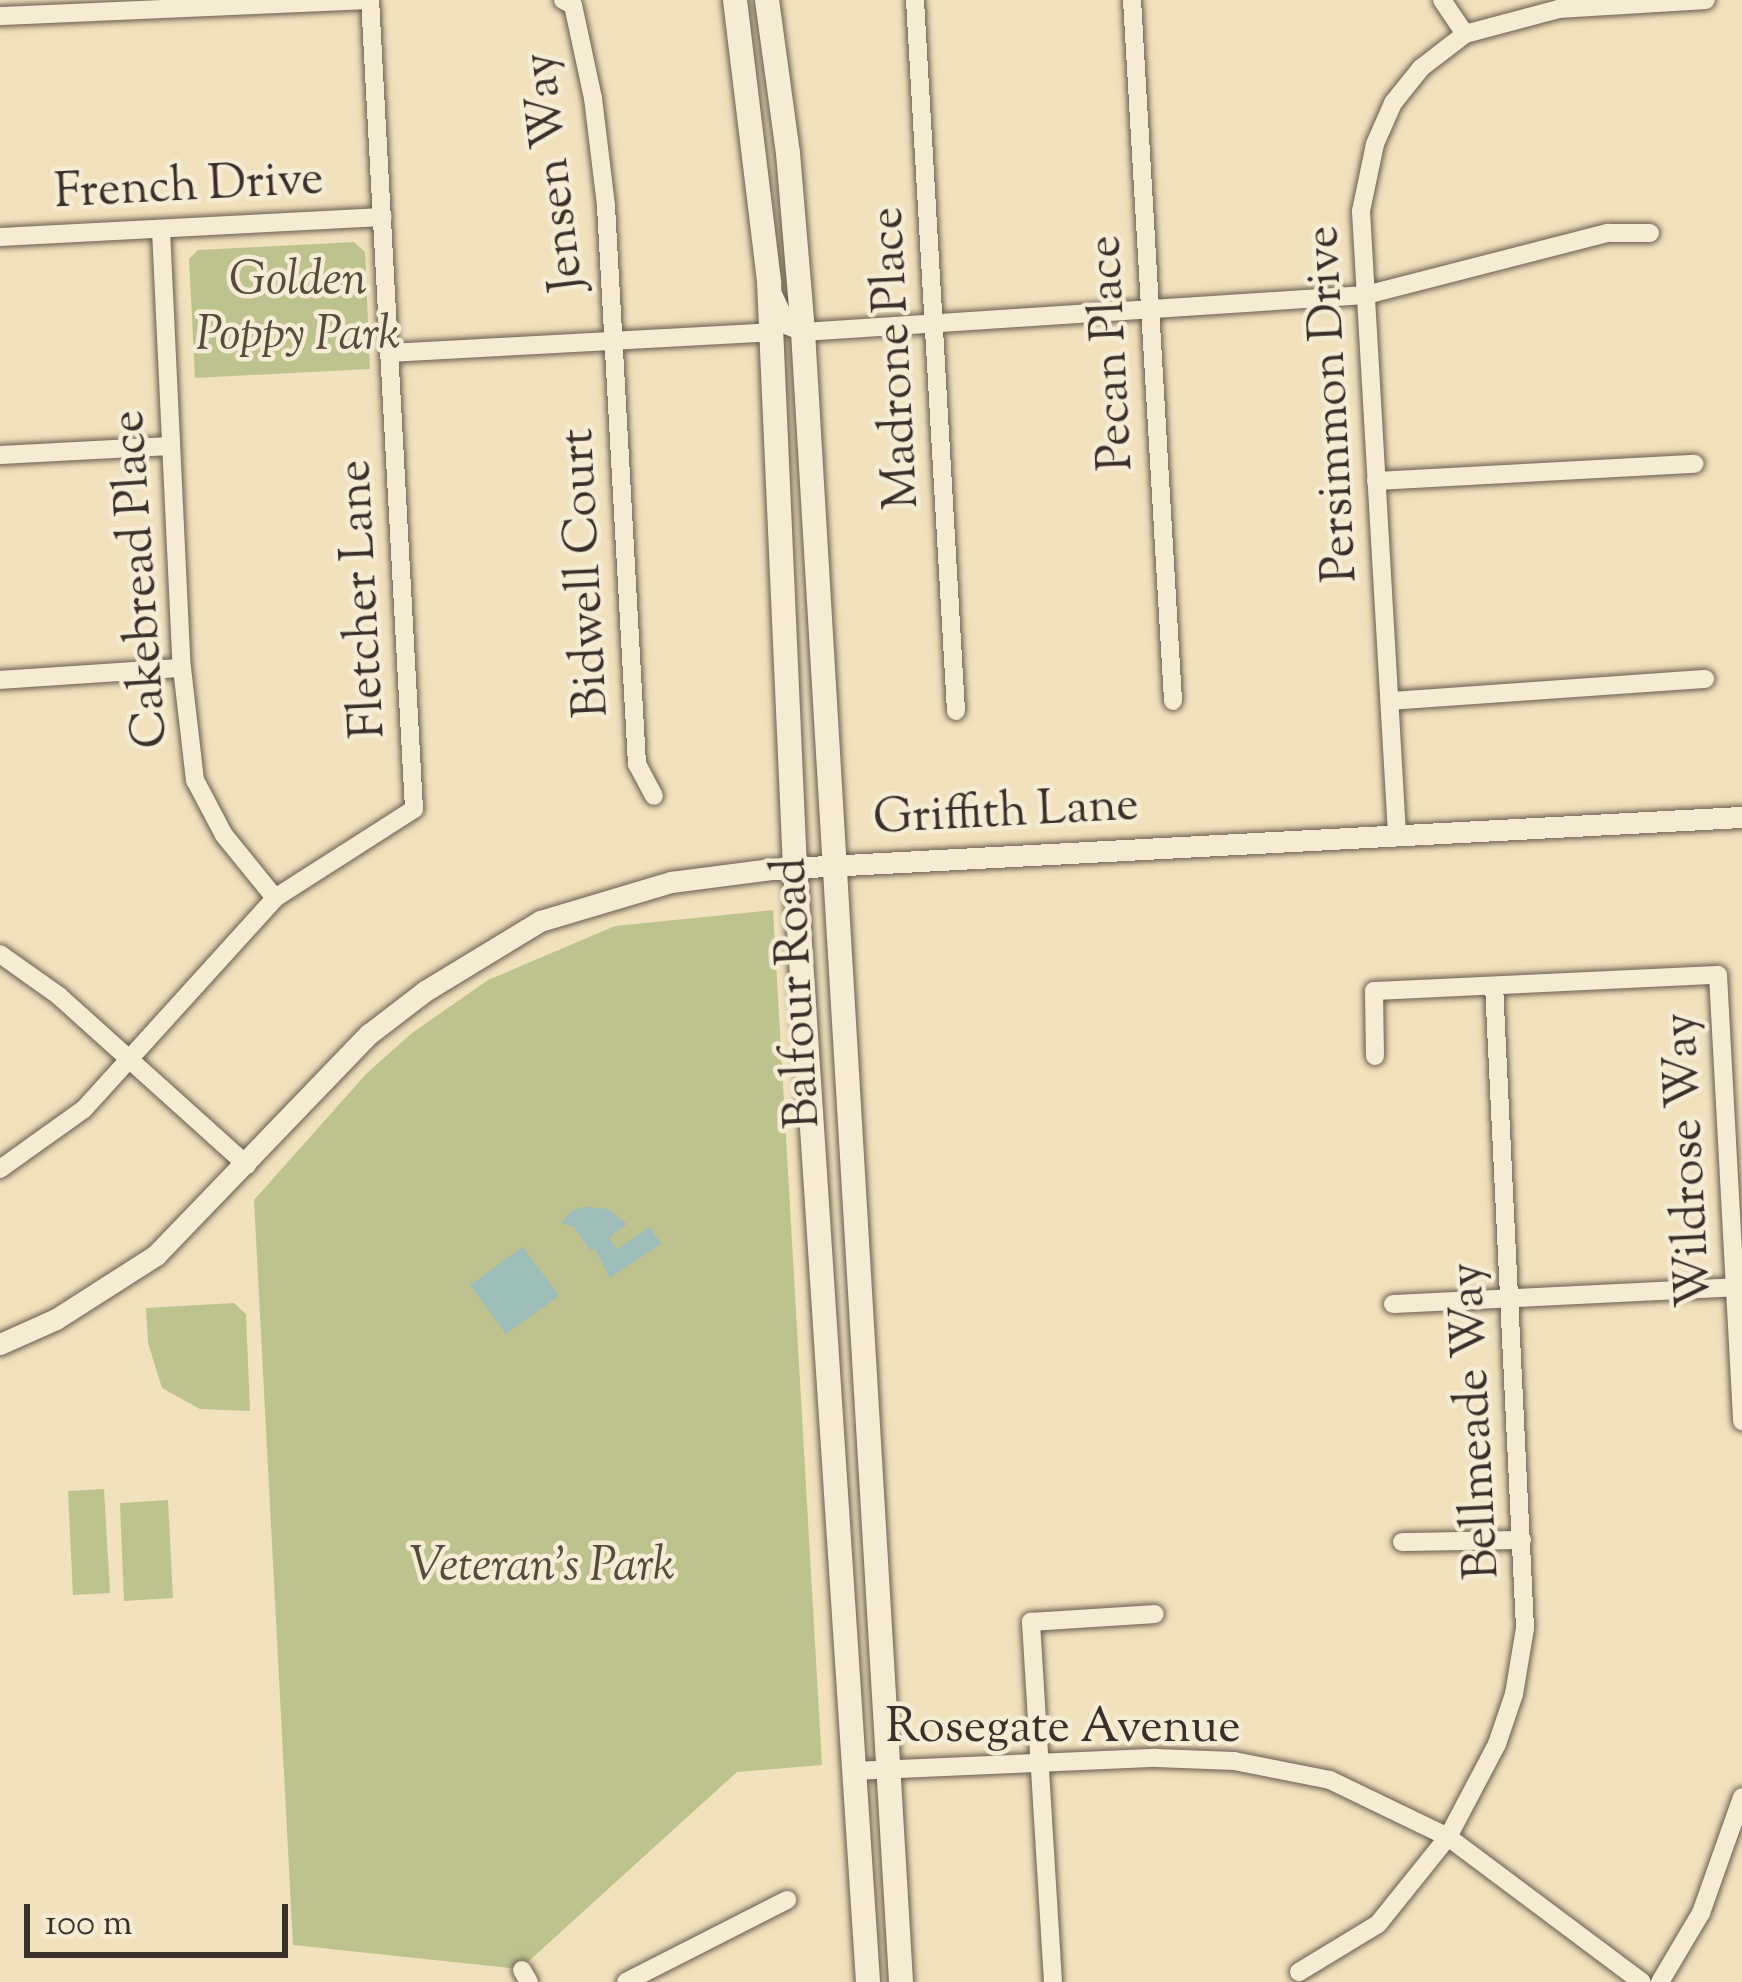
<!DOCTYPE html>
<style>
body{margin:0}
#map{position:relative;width:1742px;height:1982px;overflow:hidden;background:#f1e2bd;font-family:"Sorts Mill Goudy",serif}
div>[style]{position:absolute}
.green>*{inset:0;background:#bec28e}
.water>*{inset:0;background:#9cbdb8}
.roads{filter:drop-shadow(0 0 3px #695c4f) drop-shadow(0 0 3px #695c4f)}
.minor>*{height:18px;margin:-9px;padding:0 9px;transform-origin:9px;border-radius:9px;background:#f6ecd4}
.tertiary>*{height:21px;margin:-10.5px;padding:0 10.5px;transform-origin:10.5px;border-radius:10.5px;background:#f6ecd4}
.secondary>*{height:24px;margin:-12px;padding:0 12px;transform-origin:12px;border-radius:12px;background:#f6ecd4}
span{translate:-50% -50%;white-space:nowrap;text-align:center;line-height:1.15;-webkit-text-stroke:9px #f6ecd4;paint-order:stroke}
.street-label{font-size:48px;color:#3c2f2a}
.park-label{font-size:48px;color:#564c3e;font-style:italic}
.scale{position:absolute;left:24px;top:1904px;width:264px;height:54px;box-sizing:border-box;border:6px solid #3c2f2a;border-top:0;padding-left:15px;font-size:36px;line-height:42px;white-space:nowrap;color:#3c2f2a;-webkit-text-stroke:9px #f6ecd4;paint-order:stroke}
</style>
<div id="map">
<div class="green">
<i style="clip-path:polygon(354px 242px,365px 252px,370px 369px,195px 378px,189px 259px,198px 250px)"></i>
<i style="clip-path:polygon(773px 910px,822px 1765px,737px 1772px,520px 1969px,293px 1945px,254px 1200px,367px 1073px,412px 1033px,488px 980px,615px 926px)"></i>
<i style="clip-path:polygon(234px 1303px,246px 1314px,250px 1411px,200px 1409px,162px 1388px,148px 1343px,146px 1308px)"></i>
<i style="clip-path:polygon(104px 1489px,110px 1593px,73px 1595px,68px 1491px)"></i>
<i style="clip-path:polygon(168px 1500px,173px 1598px,124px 1601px,120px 1503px)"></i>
</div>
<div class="water">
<i style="clip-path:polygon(586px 1207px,608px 1209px,627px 1224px,609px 1238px,617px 1249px,650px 1227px,661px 1244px,610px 1278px,595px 1249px,591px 1251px,574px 1227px,560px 1223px,573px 1210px)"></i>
<i style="clip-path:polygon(523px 1247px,559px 1296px,506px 1334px,470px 1285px)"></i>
</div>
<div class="roads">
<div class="minor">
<i style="left:563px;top:0;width:11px;rotate:27deg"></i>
<i style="left:573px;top:5px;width:95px;rotate:77.9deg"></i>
<i style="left:593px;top:98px;width:109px;rotate:83.1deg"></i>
<i style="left:606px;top:206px;width:559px;rotate:86.82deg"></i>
<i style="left:637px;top:764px;width:36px;rotate:62deg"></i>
<i style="left:915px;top:0;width:712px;rotate:86.7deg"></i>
<i style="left:1132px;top:0;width:702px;rotate:86.65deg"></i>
<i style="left:1442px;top:0;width:41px;rotate:55.9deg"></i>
<i style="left:0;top:16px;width:366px;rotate:-2.5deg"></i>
<i style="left:161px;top:230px;width:439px;rotate:87.3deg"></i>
<i style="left:182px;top:668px;width:113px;rotate:83.4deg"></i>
<i style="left:195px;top:780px;width:62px;rotate:62.2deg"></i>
<i style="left:224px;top:835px;width:81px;rotate:51deg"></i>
<i style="left:0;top:237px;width:383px;rotate:-3deg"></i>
<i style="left:773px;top:294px;width:35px;rotate:65deg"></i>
<i style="left:788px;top:326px;width:16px;rotate:22deg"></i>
<i style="left:803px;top:332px;width:564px;rotate:-3.76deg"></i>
<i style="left:1366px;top:295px;width:250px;rotate:-14.4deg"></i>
<i style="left:1608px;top:233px;width:42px"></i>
<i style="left:389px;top:353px;width:383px;rotate:-3.1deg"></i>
<i style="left:0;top:455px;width:171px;rotate:-3deg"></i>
<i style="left:1376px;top:481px;width:319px;rotate:-3.1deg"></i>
<i style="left:0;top:680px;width:182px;rotate:-3.8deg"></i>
<i style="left:1390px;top:701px;width:316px;rotate:-4deg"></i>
<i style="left:1397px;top:834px;width:624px;rotate:-93.31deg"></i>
<i style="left:1361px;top:211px;width:68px;rotate:-78.2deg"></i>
<i style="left:1375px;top:144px;width:45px;rotate:-66.3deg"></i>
<i style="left:1393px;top:103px;width:45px;rotate:-51.3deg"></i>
<i style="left:1421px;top:68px;width:56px;rotate:-37.7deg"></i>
<i style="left:1465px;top:34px;width:97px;rotate:-14.9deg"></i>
<i style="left:1559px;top:9px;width:147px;rotate:-3.5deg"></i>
<i style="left:0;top:954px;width:72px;rotate:35.4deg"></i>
<i style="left:59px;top:996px;width:253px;rotate:42deg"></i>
<i style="left:1375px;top:1056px;width:65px;rotate:-90.9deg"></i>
<i style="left:1374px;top:991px;width:344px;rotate:-2.7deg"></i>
<i style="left:1718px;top:975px;width:447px;rotate:86.9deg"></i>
<i style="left:0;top:1169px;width:103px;rotate:-35.5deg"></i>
<i style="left:84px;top:1109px;width:285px;rotate:-47.8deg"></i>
<i style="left:275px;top:898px;width:165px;rotate:-32.6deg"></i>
<i style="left:414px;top:809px;width:810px;rotate:-93.11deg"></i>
<i style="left:1393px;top:1304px;width:349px;rotate:-2.8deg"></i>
<i style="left:1402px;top:1542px;width:120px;rotate:-1deg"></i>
<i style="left:853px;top:1771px;width:303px;rotate:-2.5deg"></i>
<i style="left:1156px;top:1758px;width:78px;rotate:2.2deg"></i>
<i style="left:1234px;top:1761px;width:98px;rotate:11.2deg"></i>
<i style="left:1330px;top:1780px;width:131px;rotate:25.8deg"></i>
<i style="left:1448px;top:1837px;width:242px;rotate:36.8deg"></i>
<i style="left:522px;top:1970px;width:14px;rotate:60deg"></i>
<i style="left:1299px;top:1972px;width:92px;rotate:-31.3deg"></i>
<i style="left:1378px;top:1924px;width:112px;rotate:-51.2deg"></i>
<i style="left:1448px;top:1837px;width:105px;rotate:-62.2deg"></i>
<i style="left:1497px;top:1744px;width:53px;rotate:-71.2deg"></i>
<i style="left:1514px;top:1694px;width:67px;rotate:-80.5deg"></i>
<i style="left:1525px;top:1628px;width:643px;rotate:-92.76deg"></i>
<i style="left:626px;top:1982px;width:181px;rotate:-27deg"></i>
<i style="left:1053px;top:1982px;width:361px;rotate:-93.5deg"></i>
<i style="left:1031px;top:1622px;width:124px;rotate:-3.7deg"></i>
<i style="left:1660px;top:1982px;width:80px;rotate:-59.3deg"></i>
<i style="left:1701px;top:1913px;width:123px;rotate:-70.5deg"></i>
</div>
<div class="tertiary">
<i style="left:0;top:1344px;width:61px;rotate:-24.1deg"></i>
<i style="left:56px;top:1319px;width:119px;rotate:-32.6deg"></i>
<i style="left:156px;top:1255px;width:307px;rotate:-46.1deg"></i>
<i style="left:369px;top:1034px;width:71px;rotate:-37.5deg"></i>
<i style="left:425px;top:991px;width:135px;rotate:-31.3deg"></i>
<i style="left:540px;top:921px;width:137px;rotate:-16.6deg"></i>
<i style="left:671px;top:882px;width:101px;rotate:-7.4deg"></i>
<i style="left:771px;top:869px;width:972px;rotate:-3.07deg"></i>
</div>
<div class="secondary">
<i style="left:735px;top:0;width:284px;rotate:83.1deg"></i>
<i style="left:769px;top:282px;width:587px;rotate:87.46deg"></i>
<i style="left:795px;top:868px;width:1116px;rotate:86.25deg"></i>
<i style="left:767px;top:0;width:154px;rotate:82.2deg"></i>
<i style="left:788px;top:153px;width:180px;rotate:85.2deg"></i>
<i style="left:803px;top:332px;width:1653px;rotate:86.6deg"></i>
</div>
</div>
<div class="street-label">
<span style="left:556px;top:172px;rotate:-97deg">Jensen Way</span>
<span style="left:189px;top:188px;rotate:-3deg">French Drive</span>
<span style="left:1113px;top:353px;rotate:-93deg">Pecan Place</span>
<span style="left:897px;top:358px;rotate:-93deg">Madrone Place</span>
<span style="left:1334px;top:404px;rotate:-93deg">Persimmon Drive</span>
<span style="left:587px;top:573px;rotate:-93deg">Bidwell Court</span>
<span style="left:142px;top:579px;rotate:-94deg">Cakebread Place</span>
<span style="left:364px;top:599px;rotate:-93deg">Fletcher Lane</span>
<span style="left:1006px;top:814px;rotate:-3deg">Griffith Lane</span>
<span style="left:799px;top:993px;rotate:-93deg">Balfour Road</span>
<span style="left:1690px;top:1160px;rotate:-93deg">Wildrose Way</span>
<span style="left:1477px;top:1421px;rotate:-93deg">Bellmeade Way</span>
<span style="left:1063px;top:1730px">Rosegate Avenue</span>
</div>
<div class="park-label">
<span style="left:298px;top:309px">Golden<br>Poppy Park</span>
<span style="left:542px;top:1568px">Veteran's Park</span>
</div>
<div class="scale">100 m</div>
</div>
